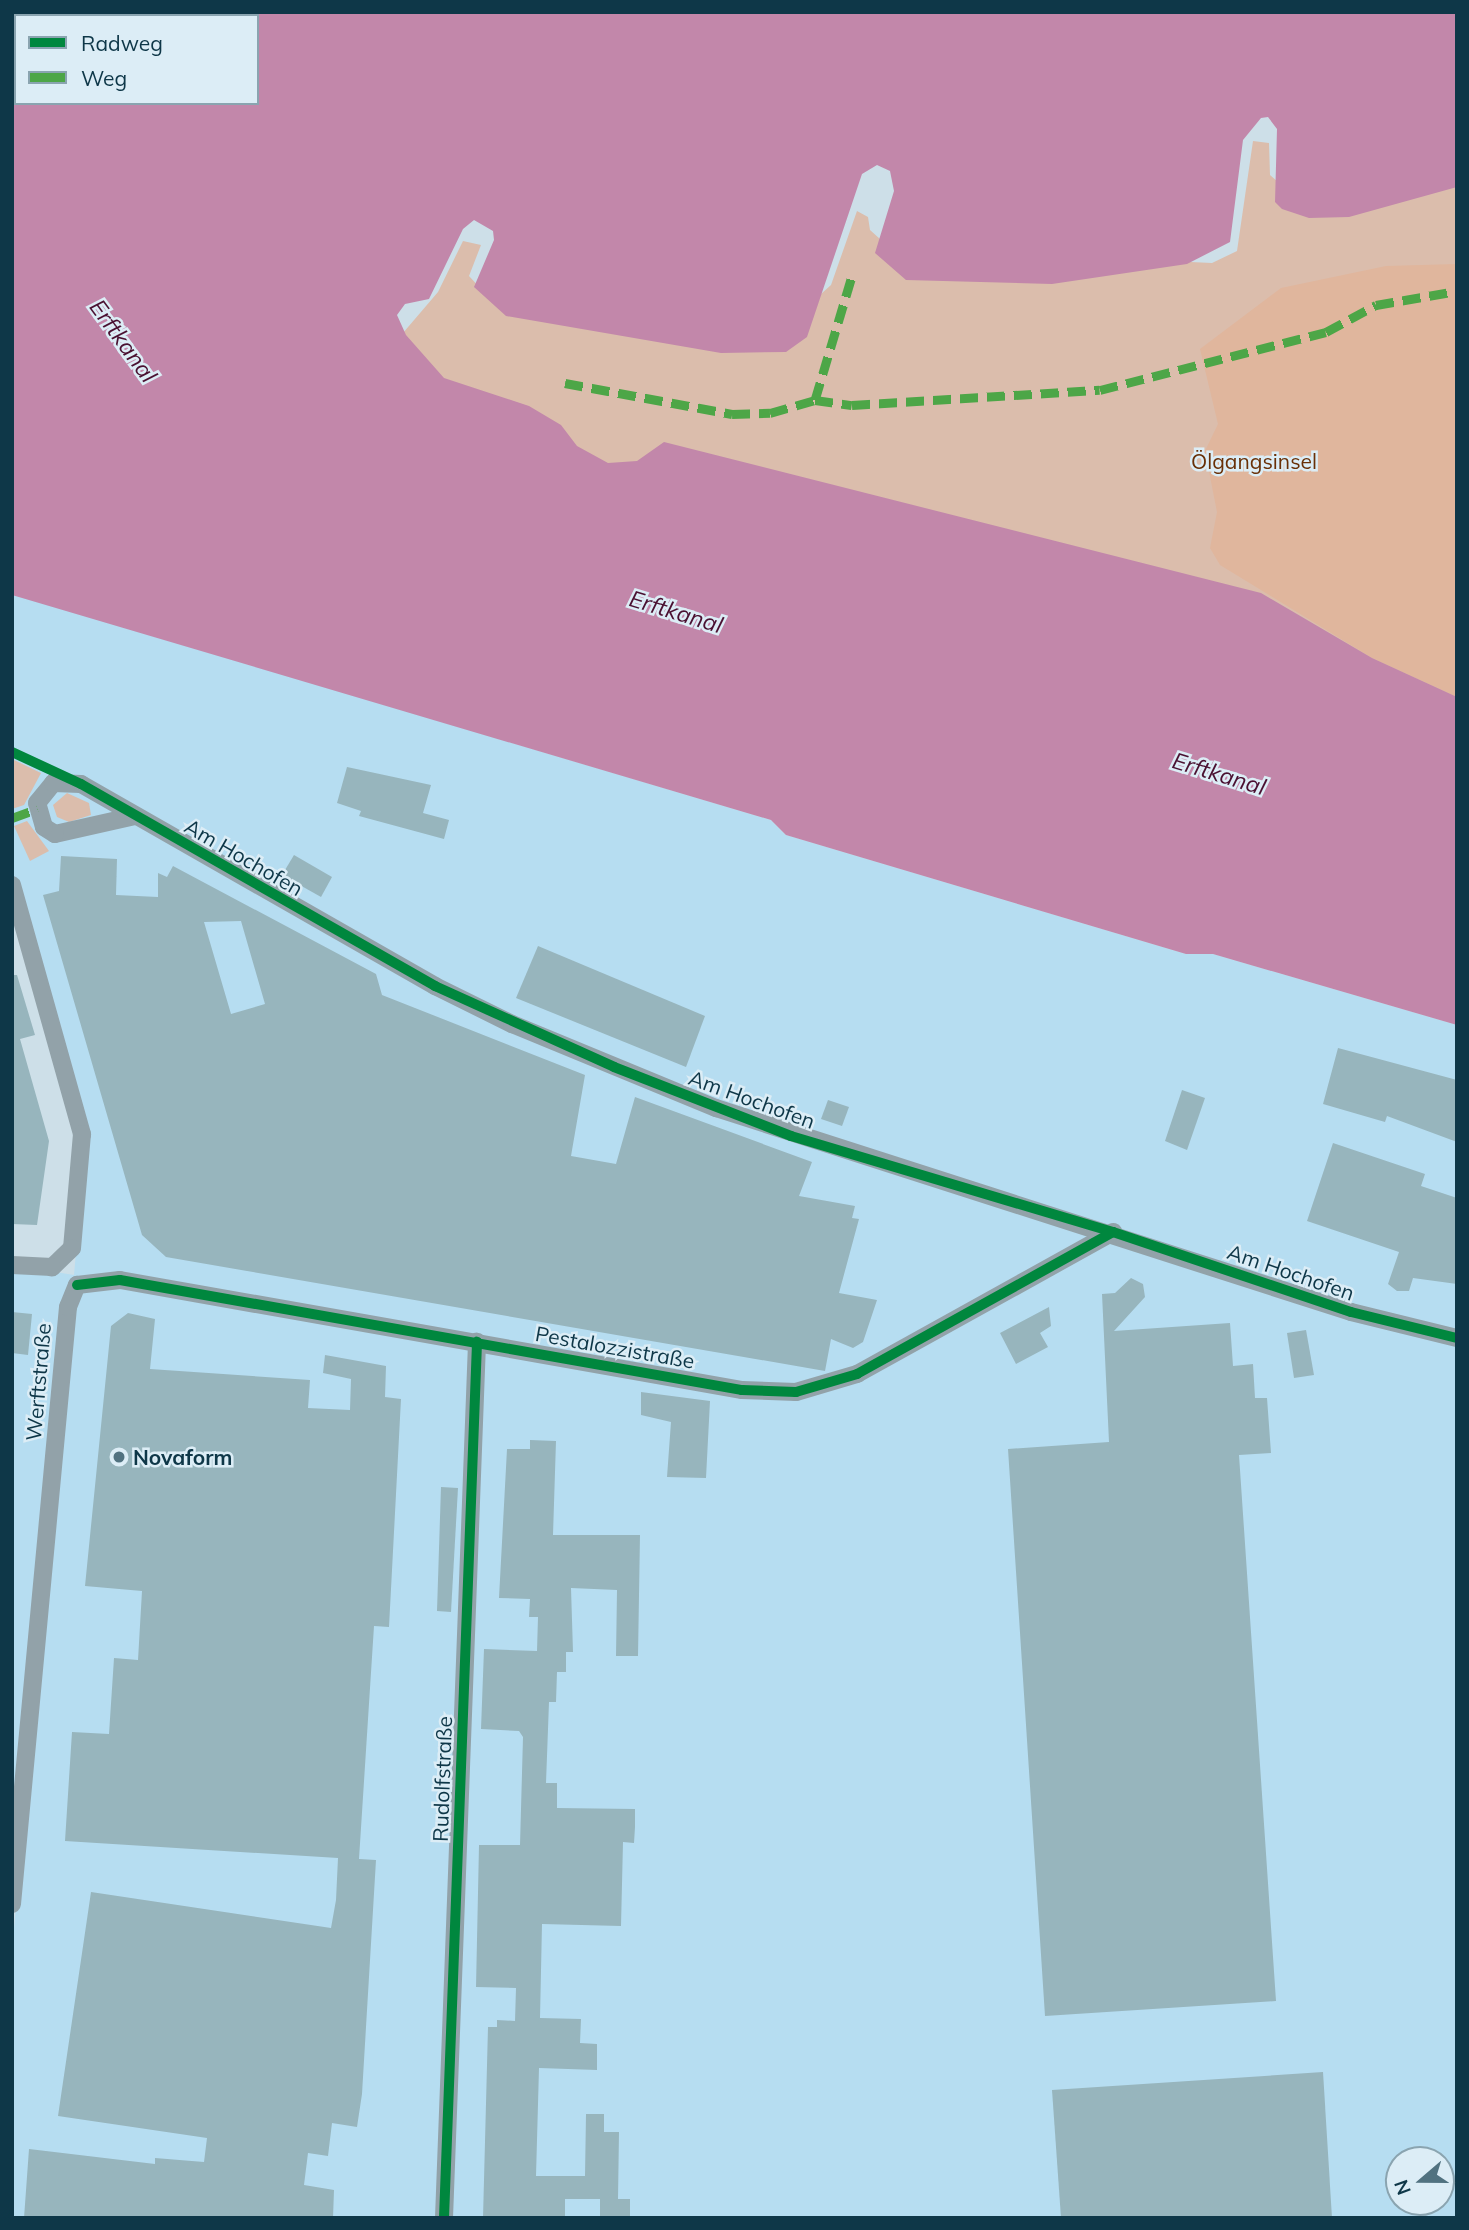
<!DOCTYPE html>
<meta charset="utf-8">
<style>
body{margin:0}
#map{position:relative;width:1469px;height:2230px;overflow:hidden;background:#cddfe8;font-family:Mulish,sans-serif}
div>[style]{position:absolute}
.built>*{inset:0;background:#b6ddf1}
.green>*{inset:0;background:#dbbdac}
.forest>*{inset:0;background:#e0b69d}
.water>*{inset:0;background:#c287aa}
.building>*{inset:0;background:#97b5bd}
.minor>*{height:18px;margin:-9px;padding:0 9px;transform-origin:9px;border-radius:9px;background:#92a2a9}
.quiet>*{height:9px;margin-top:-4.5px;transform-origin:0;background:repeating-linear-gradient(90deg,#4da647 0 18px,transparent 0 27px)}
.cycleway>*{height:10px;margin:-5px;padding:0 5px;transform-origin:5px;border-radius:5px;background:#00873e}
.dots>*{width:19px;height:19px;translate:-50% -50%;box-sizing:border-box;border:4px solid #dcedf6;border-radius:50%}
span{translate:-50% -50%;white-space:nowrap;text-align:center;line-height:1.15;-webkit-text-stroke:5px #dcedf6;paint-order:stroke}
.park-label{font-size:21px;color:#693007}
.street-label{font-size:21px;color:#0e3748}
.poi-label{font-size:21px;color:#0e3748;font-weight:700}
.left{translate:0 -50%;text-align:left}
.water-label{font-size:23px;color:#4a1031;font-style:italic}
.frame{position:absolute;inset:0;border:14px solid #0e3748;pointer-events:none}
.legend{position:absolute;left:14px;top:14px;width:245px;height:91px;box-sizing:border-box;background:#dcedf6;border:2px solid #8aa4b0;margin:0;padding:9px 12px;list-style:none;font-size:21px;color:#0e3748}
.legend li{display:flex;align-items:center;gap:14px;height:35px}
.legend b{width:35px;border:2px solid #8aa4b0}
.north{position:absolute;left:1385px;top:2146px;width:70px;height:70px;box-sizing:border-box;background:#dcedf6;border:2px solid #8aa4b0;border-radius:50%;rotate:250deg;font-size:19px;font-weight:700;line-height:28px;text-align:center;color:#0e3748}
.north::after{content:'';display:block;margin:auto;width:24px;height:32px;background:#517280;clip-path:polygon(50% 0,100% 100%,50% 72%,0 100%)}
</style>
<div id="map">
<div class="built">
<i style="clip-path:polygon(evenodd,12px 594px,771px 820px,786px 835px,1186px 954px,1213px 954px,1457px 1025px,1457px 2218px,12px 2218px,12px 1950px,50px 1535px,12px 1922px,12px 1265px,74px 1275px,87px 1130px,12px 872px,12px 594px,1399px 2160px,1441px 2160px,1441px 2202px,1399px 2202px,1399px 2160px)"></i>
</div>
<div class="green">
<i style="clip-path:polygon(1253px 141px,1269px 143px,1270px 175px,1295px 197px,1457px 177px,1457px 734px,657px 498px,385px 354px,438px 292px,463px 241px,481px 245px,469px 276px,482px 290px,811px 303px,831px 285px,857px 211px,868px 217px,870px 230px,890px 248px,1212px 263px,1237px 251px)"></i>
<i style="clip-path:polygon(12px 759px,41px 773px,24px 805px,12px 809px)"></i>
<i style="clip-path:polygon(67px 793px,89px 803px,91px 815px,69px 822px,57px 817px,53px 805px)"></i>
<i style="clip-path:polygon(27px 821px,49px 851px,30px 861px,14px 826px)"></i>
</div>
<div class="forest">
<i style="clip-path:polygon(1457px 264px,1457px 697px,1372px 658px,1220px 565px,1210px 548px,1217px 512px,1205px 451px,1218px 424px,1200px 349px,1281px 288px,1386px 266px)"></i>
</div>
<div class="water">
<i style="clip-path:polygon(evenodd,12px 12px,1457px 12px,1457px 187px,1349px 217px,1309px 218px,1282px 209px,1275px 202px,1277px 129px,1268px 117px,1261px 118px,1243px 140px,1230px 242px,1187px 264px,1052px 284px,906px 280px,875px 253px,894px 191px,890px 171px,877px 165px,862px 174px,807px 337px,786px 352px,721px 353px,506px 316px,474px 287px,494px 240px,493px 231px,474px 220px,463px 229px,429px 299px,405px 304px,397px 315px,406px 335px,444px 378px,529px 406px,561px 425px,577px 446px,608px 463px,637px 461px,664px 442px,1261px 593px,1372px 658px,1457px 697px,1457px 1025px,1213px 954px,1186px 954px,786px 835px,771px 820px,12px 595px,12px 12px,16px 16px,257px 16px,257px 103px,16px 103px,16px 16px)"></i>
</div>
<div class="building">
<i style="clip-path:polygon(347px 767px,431px 785px,423px 813px,449px 820px,444px 839px,359px 816px,361px 811px,337px 803px)"></i>
<i style="clip-path:polygon(294px 855px,332px 877px,321px 897px,282px 875px)"></i>
<i style="clip-path:polygon(evenodd,61px 856px,117px 859px,116px 895px,158px 897px,158px 873px,167px 877px,173px 866px,376px 974px,382px 995px,585px 1075px,571px 1156px,616px 1164px,635px 1097px,812px 1162px,799px 1196px,855px 1206px,852px 1218px,859px 1219px,839px 1293px,877px 1300px,863px 1342px,853px 1348px,831px 1339px,825px 1371px,166px 1257px,142px 1235px,43px 895px,59px 891px,61px 856px,241px 921px,265px 1004px,231px 1014px,204px 922px,241px 921px)"></i>
<i style="clip-path:polygon(538px 946px,705px 1016px,686px 1067px,516px 998px)"></i>
<i style="clip-path:polygon(12px 975px,17px 975px,35px 1035px,20px 1039px,49px 1141px,37px 1225px,12px 1224px)"></i>
<i style="clip-path:polygon(1338px 1048px,1457px 1080px,1457px 1142px,1387px 1116px,1385px 1122px,1323px 1104px)"></i>
<i style="clip-path:polygon(1182px 1090px,1205px 1098px,1187px 1150px,1165px 1141px)"></i>
<i style="clip-path:polygon(828px 1100px,849px 1107px,842px 1126px,821px 1119px)"></i>
<i style="clip-path:polygon(1333px 1143px,1425px 1174px,1421px 1186px,1457px 1198px,1457px 1284px,1413px 1278px,1409px 1291px,1397px 1291px,1388px 1284px,1399px 1252px,1307px 1221px)"></i>
<i style="clip-path:polygon(1131px 1278px,1143px 1284px,1145px 1297px,1114px 1331px,1230px 1323px,1233px 1366px,1253px 1364px,1255px 1398px,1267px 1398px,1271px 1453px,1239px 1455px,1276px 2001px,1045px 2016px,1008px 1449px,1109px 1442px,1102px 1294px,1115px 1293px)"></i>
<i style="clip-path:polygon(1049px 1307px,1051px 1326px,1040px 1333px,1048px 1347px,1016px 1364px,1000px 1333px)"></i>
<i style="clip-path:polygon(12px 1312px,32px 1314px,28px 1355px,12px 1353px)"></i>
<i style="clip-path:polygon(128px 1313px,155px 1319px,150px 1369px,310px 1380px,308px 1408px,350px 1410px,351px 1379px,323px 1373px,325px 1355px,386px 1366px,385px 1397px,401px 1399px,389px 1627px,374px 1626px,359px 1859px,376px 1860px,362px 2094px,357px 2127px,332px 2123px,328px 2156px,308px 2153px,304px 2185px,334px 2190px,333px 2218px,24px 2218px,29px 2149px,155px 2164px,155px 2158px,204px 2162px,207px 2138px,58px 2116px,91px 1892px,331px 1928px,336px 1900px,338px 1858px,65px 1841px,72px 1732px,109px 1734px,114px 1658px,138px 1660px,142px 1591px,85px 1586px,111px 1326px)"></i>
<i style="clip-path:polygon(1306px 1330px,1314px 1375px,1294px 1378px,1287px 1333px)"></i>
<i style="clip-path:polygon(641px 1392px,710px 1401px,706px 1478px,667px 1477px,671px 1422px,641px 1415px)"></i>
<i style="clip-path:polygon(530px 1440px,556px 1441px,553px 1535px,640px 1535px,638px 1656px,616px 1656px,617px 1590px,571px 1588px,573px 1652px,566px 1652px,566px 1672px,557px 1672px,556px 1702px,549px 1702px,546px 1783px,557px 1783px,557px 1808px,635px 1809px,635px 1827px,634px 1843px,623px 1842px,621px 1926px,542px 1924px,540px 2018px,581px 2019px,580px 2043px,597px 2044px,597px 2070px,539px 2068px,536px 2176px,585px 2176px,586px 2114px,604px 2114px,604px 2132px,619px 2132px,618px 2199px,630px 2199px,630px 2218px,600px 2218px,600px 2199px,565px 2199px,565px 2218px,483px 2218px,488px 2027px,497px 2027px,497px 2020px,515px 2021px,516px 1988px,476px 1987px,479px 1845px,520px 1845px,523px 1737px,519px 1731px,481px 1729px,484px 1649px,537px 1651px,538px 1617px,529px 1617px,530px 1599px,499px 1598px,507px 1449px,530px 1449px)"></i>
<i style="clip-path:polygon(441px 1487px,458px 1488px,451px 1612px,437px 1611px)"></i>
<i style="clip-path:polygon(1323px 2072px,1332px 2218px,1061px 2218px,1052px 2090px)"></i>
</div>
<div class="minor">
<i style="left:135px;top:816px;width:82px;rotate:167.3deg"></i>
<i style="left:55px;top:834px;width:13px;rotate:-148deg"></i>
<i style="left:44px;top:827px;width:25px;rotate:-106deg"></i>
<i style="left:37px;top:803px;width:26px;rotate:-51deg"></i>
<i style="left:53px;top:783px;width:28px;rotate:2deg"></i>
<i style="left:81px;top:784px;width:408px;rotate:29.7deg"></i>
<i style="left:435px;top:986px;width:86px;rotate:26.3deg"></i>
<i style="left:512px;top:1024px;width:221px;rotate:22.4deg"></i>
<i style="left:716px;top:1108px;width:667px;rotate:17.81deg"></i>
<i style="left:1351px;top:1312px;width:109px;rotate:13.8deg"></i>
<i style="left:12px;top:885px;width:259px;rotate:74.3deg"></i>
<i style="left:82px;top:1134px;width:114px;rotate:95deg"></i>
<i style="left:72px;top:1248px;width:28px;rotate:136deg"></i>
<i style="left:52px;top:1267px;width:40px;rotate:-177.1deg"></i>
<i style="left:77px;top:1285px;width:43px;rotate:-6.6deg"></i>
<i style="left:120px;top:1280px;width:632px;rotate:10.03deg"></i>
<i style="left:742px;top:1390px;width:54px;rotate:2.1deg"></i>
<i style="left:796px;top:1392px;width:64px;rotate:-16.4deg"></i>
<i style="left:857px;top:1374px;width:293px;rotate:-29deg"></i>
<i style="left:12px;top:1904px;width:600px;rotate:-84.64deg"></i>
<i style="left:68px;top:1307px;width:24px;rotate:-68deg"></i>
<i style="left:444px;top:2218px;width:877px;rotate:-87.84deg"></i>
</div>
<div class="quiet">
<i style="left:565px;top:383px;width:170px;rotate:10.5deg"></i>
<i style="left:732px;top:414px;width:38px;rotate:-2deg"></i>
<i style="left:770px;top:413px;width:47px;rotate:-16.1deg"></i>
<i style="left:815px;top:400px;width:37px;rotate:8deg"></i>
<i style="left:852px;top:405px;width:248px;rotate:-3.5deg"></i>
<i style="left:1100px;top:390px;width:233px;rotate:-14.4deg"></i>
<i style="left:1326px;top:332px;width:57px;rotate:-28.4deg"></i>
<i style="left:1376px;top:305px;width:82px;rotate:-9.8deg"></i>
<i style="left:815px;top:400px;width:129px;rotate:-73.4deg"></i>
<i style="left:12px;top:818px;width:27px;rotate:-20deg"></i>
</div>
<div class="cycleway">
<i style="left:12px;top:752px;width:76px;rotate:24.9deg"></i>
<i style="left:81px;top:784px;width:408px;rotate:29.7deg"></i>
<i style="left:435px;top:986px;width:196px;rotate:24.3deg"></i>
<i style="left:614px;top:1067px;width:190px;rotate:21.3deg"></i>
<i style="left:791px;top:1136px;width:336px;rotate:16.6deg"></i>
<i style="left:1113px;top:1232px;width:251px;rotate:18.6deg"></i>
<i style="left:1351px;top:1312px;width:109px;rotate:13.8deg"></i>
<i style="left:77px;top:1285px;width:43px;rotate:-6.6deg"></i>
<i style="left:120px;top:1280px;width:632px;rotate:10.03deg"></i>
<i style="left:742px;top:1390px;width:54px;rotate:2.1deg"></i>
<i style="left:796px;top:1392px;width:64px;rotate:-16.4deg"></i>
<i style="left:857px;top:1374px;width:293px;rotate:-29deg"></i>
<i style="left:444px;top:2218px;width:877px;rotate:-87.84deg"></i>
</div>
<div class="dots">
<i style="left:119px;top:1457px;background:#517280"></i>
</div>
<div class="park-label">
<span style="left:1254px;top:461px">Ölgangsinsel</span>
</div>
<div class="street-label">
<span style="left:244px;top:857px;rotate:30deg">Am Hochofen</span>
<span style="left:752px;top:1099px;rotate:20deg">Am Hochofen</span>
<span style="left:1291px;top:1272px;rotate:19deg">Am Hochofen</span>
<span style="left:615px;top:1347px;rotate:10deg">Pestalozzistraße</span>
<span style="left:38px;top:1382px;rotate:-85deg">Werftstraße</span>
<span style="left:442px;top:1779px;rotate:-88deg">Rudolfstraße</span>
</div>
<div class="poi-label">
<span class="left" style="left:133px;top:1457px">Novaform</span>
</div>
<div class="water-label">
<span style="left:123px;top:341px;rotate:54deg">Erftkanal</span>
<span style="left:676px;top:612px;rotate:17deg">Erftkanal</span>
<span style="left:1219px;top:774px;rotate:17deg">Erftkanal</span>
</div>
<div class="frame"></div>
<ul class="legend">
<li><b style="height:9px;background:#00873e"></b>Radweg</li>
<li><b style="height:9px;background:#4da647"></b>Weg</li>
</ul>
<div class="north">N</div>
</div>
